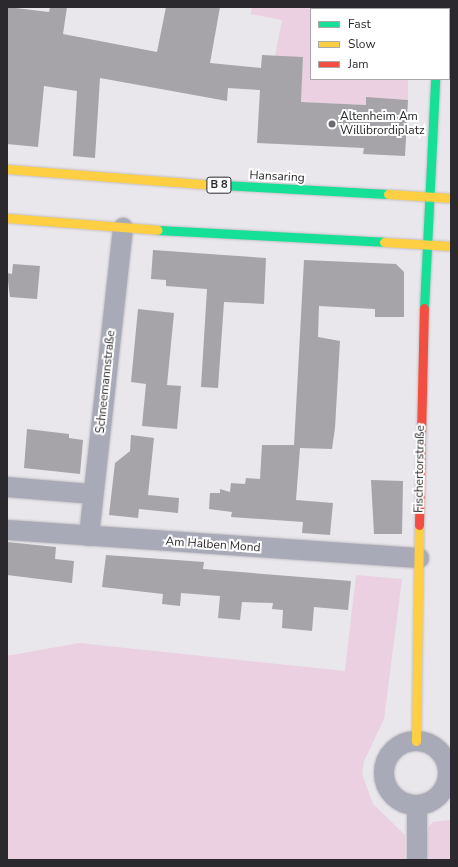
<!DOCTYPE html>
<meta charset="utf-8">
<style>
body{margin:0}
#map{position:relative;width:458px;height:867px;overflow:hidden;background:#e9e6ec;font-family:"Nunito Sans",sans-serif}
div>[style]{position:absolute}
.green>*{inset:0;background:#ead0e0}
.building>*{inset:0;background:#a6a4a8}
.roads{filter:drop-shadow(0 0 1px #c3c1c5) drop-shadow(0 0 1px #c3c1c5)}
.street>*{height:20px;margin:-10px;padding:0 10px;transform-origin:10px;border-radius:10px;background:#a9aab8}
.street>.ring{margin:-10px;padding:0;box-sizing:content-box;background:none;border:20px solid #a9aab8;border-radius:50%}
.fast>*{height:9px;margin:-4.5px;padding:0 4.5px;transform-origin:4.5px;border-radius:4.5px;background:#16e098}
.slow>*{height:9px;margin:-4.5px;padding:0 4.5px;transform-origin:4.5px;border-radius:4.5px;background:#ffcf43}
.jam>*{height:9px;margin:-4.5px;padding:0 4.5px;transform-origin:4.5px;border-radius:4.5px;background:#f24e42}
.dots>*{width:11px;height:11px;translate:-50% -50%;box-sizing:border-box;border:2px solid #fff;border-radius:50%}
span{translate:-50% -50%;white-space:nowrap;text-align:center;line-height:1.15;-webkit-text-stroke:4px #fff;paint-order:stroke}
.shield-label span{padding:1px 3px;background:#fff;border:1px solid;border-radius:3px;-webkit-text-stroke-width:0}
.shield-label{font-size:11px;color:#2b292d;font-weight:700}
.poi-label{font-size:12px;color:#2b292d}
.left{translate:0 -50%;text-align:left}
.street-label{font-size:12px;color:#2b292d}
.frame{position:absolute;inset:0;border:8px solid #2b292d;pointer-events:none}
.legend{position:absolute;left:310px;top:8px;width:140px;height:72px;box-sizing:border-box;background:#fff;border:1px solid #aaa9ab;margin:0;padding:5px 7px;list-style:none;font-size:12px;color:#2b292d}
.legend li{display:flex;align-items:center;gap:8px;height:20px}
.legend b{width:20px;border:1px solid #aaa9ab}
</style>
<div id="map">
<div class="green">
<i style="clip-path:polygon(252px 7px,409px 7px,311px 9px,311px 79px,408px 79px,408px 100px,366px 98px,366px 105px,301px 102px,303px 58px,275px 56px,282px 20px,251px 14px)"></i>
<i style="clip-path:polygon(356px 575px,402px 579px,384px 719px,364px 761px,362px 774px,373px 804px,405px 835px,405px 860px,7px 860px,7px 656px,79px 643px,345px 671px)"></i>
<i style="clip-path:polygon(451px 820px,451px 860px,432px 860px,424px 856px,428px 827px,433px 822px)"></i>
</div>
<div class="building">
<i style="clip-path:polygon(7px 7px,49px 12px,50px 7px,67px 7px,63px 34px,157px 52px,166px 7px,220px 7px,210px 63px,261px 68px,262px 55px,303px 57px,301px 102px,366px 105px,366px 97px,408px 100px,405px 156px,363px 154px,364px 148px,257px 143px,260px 90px,228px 88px,227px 101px,100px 78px,95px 158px,73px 156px,77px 91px,44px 86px,38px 147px,7px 144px)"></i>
<i style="clip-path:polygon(153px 250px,266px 258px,264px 304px,224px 302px,218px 388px,201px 387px,207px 289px,166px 286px,166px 280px,151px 279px)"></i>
<i style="clip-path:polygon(304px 260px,396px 264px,404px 272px,404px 317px,375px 317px,375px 309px,319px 306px,318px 337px,340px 341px,335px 428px,332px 449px,300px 448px,296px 500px,333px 503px,330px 535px,302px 533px,303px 522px,231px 517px,232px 512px,209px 509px,210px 493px,220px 493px,220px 489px,230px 492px,231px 483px,245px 484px,246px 478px,260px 479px,262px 445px,294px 445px)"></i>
<i style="clip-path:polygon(13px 264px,40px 266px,37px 299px,10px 297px,7px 273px,12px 274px)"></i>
<i style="clip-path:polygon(138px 309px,174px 313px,167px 385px,181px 386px,177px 429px,142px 426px,146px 384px,131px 382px)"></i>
<i style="clip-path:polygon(27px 429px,69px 434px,69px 438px,83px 440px,80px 474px,24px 468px)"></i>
<i style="clip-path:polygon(131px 435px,154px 438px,148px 495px,179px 498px,178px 513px,139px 509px,138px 518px,109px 515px,115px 463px,130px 451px)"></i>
<i style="clip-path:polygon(371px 480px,403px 481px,402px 534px,374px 534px)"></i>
<i style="clip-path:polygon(7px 542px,56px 547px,55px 559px,74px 561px,72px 583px,7px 575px)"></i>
<i style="clip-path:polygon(106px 555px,204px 562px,203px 569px,351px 581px,348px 610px,314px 607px,312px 631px,282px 628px,283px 610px,272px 609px,273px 603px,242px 602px,240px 620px,218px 618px,220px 596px,181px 593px,180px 606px,162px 604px,163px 594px,102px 587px)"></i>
</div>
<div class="roads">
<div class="street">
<i style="left:435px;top:9px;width:2px;rotate:-90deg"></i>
<i style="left:7px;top:487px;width:86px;rotate:4.7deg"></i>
<i style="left:7px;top:530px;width:413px;rotate:3.9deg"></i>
<i style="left:89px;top:536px;width:310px;rotate:-83.7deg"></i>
<i class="ring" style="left:384px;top:741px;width:44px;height:44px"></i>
<i style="left:417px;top:860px;width:53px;rotate:-90deg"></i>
</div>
<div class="fast">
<i style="left:204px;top:184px;width:184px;rotate:3.1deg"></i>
<i style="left:158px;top:230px;width:226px;rotate:3deg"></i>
<i style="left:424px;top:308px;width:229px;rotate:-87.2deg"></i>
</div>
<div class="slow">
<i style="left:7px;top:169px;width:198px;rotate:4.4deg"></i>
<i style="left:388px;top:194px;width:63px;rotate:3.6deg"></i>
<i style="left:7px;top:218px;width:151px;rotate:4.5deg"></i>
<i style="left:384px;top:242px;width:67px;rotate:3.4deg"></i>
<i style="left:416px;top:741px;width:216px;rotate:-89.2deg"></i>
</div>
<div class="jam">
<i style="left:419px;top:525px;width:217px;rotate:-88.7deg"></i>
</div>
</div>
<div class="dots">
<i style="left:332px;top:124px;background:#6e6b70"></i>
</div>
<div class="shield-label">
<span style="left:219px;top:185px">B 8</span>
</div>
<div class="poi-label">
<span class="left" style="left:340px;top:124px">Altenheim Am<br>Willibrordiplatz</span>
</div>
<div class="street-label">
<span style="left:277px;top:177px;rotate:3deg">Hansaring</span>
<span style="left:106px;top:382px;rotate:-84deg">Schneemannstraße</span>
<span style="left:420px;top:469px;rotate:-89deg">Fischertorstraße</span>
<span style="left:213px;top:545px;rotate:4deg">Am Halben Mond</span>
</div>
<div class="frame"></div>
<ul class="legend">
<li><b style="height:5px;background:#16e098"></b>Fast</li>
<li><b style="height:5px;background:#ffcf43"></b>Slow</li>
<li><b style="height:5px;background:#f24e42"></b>Jam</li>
</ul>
</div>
